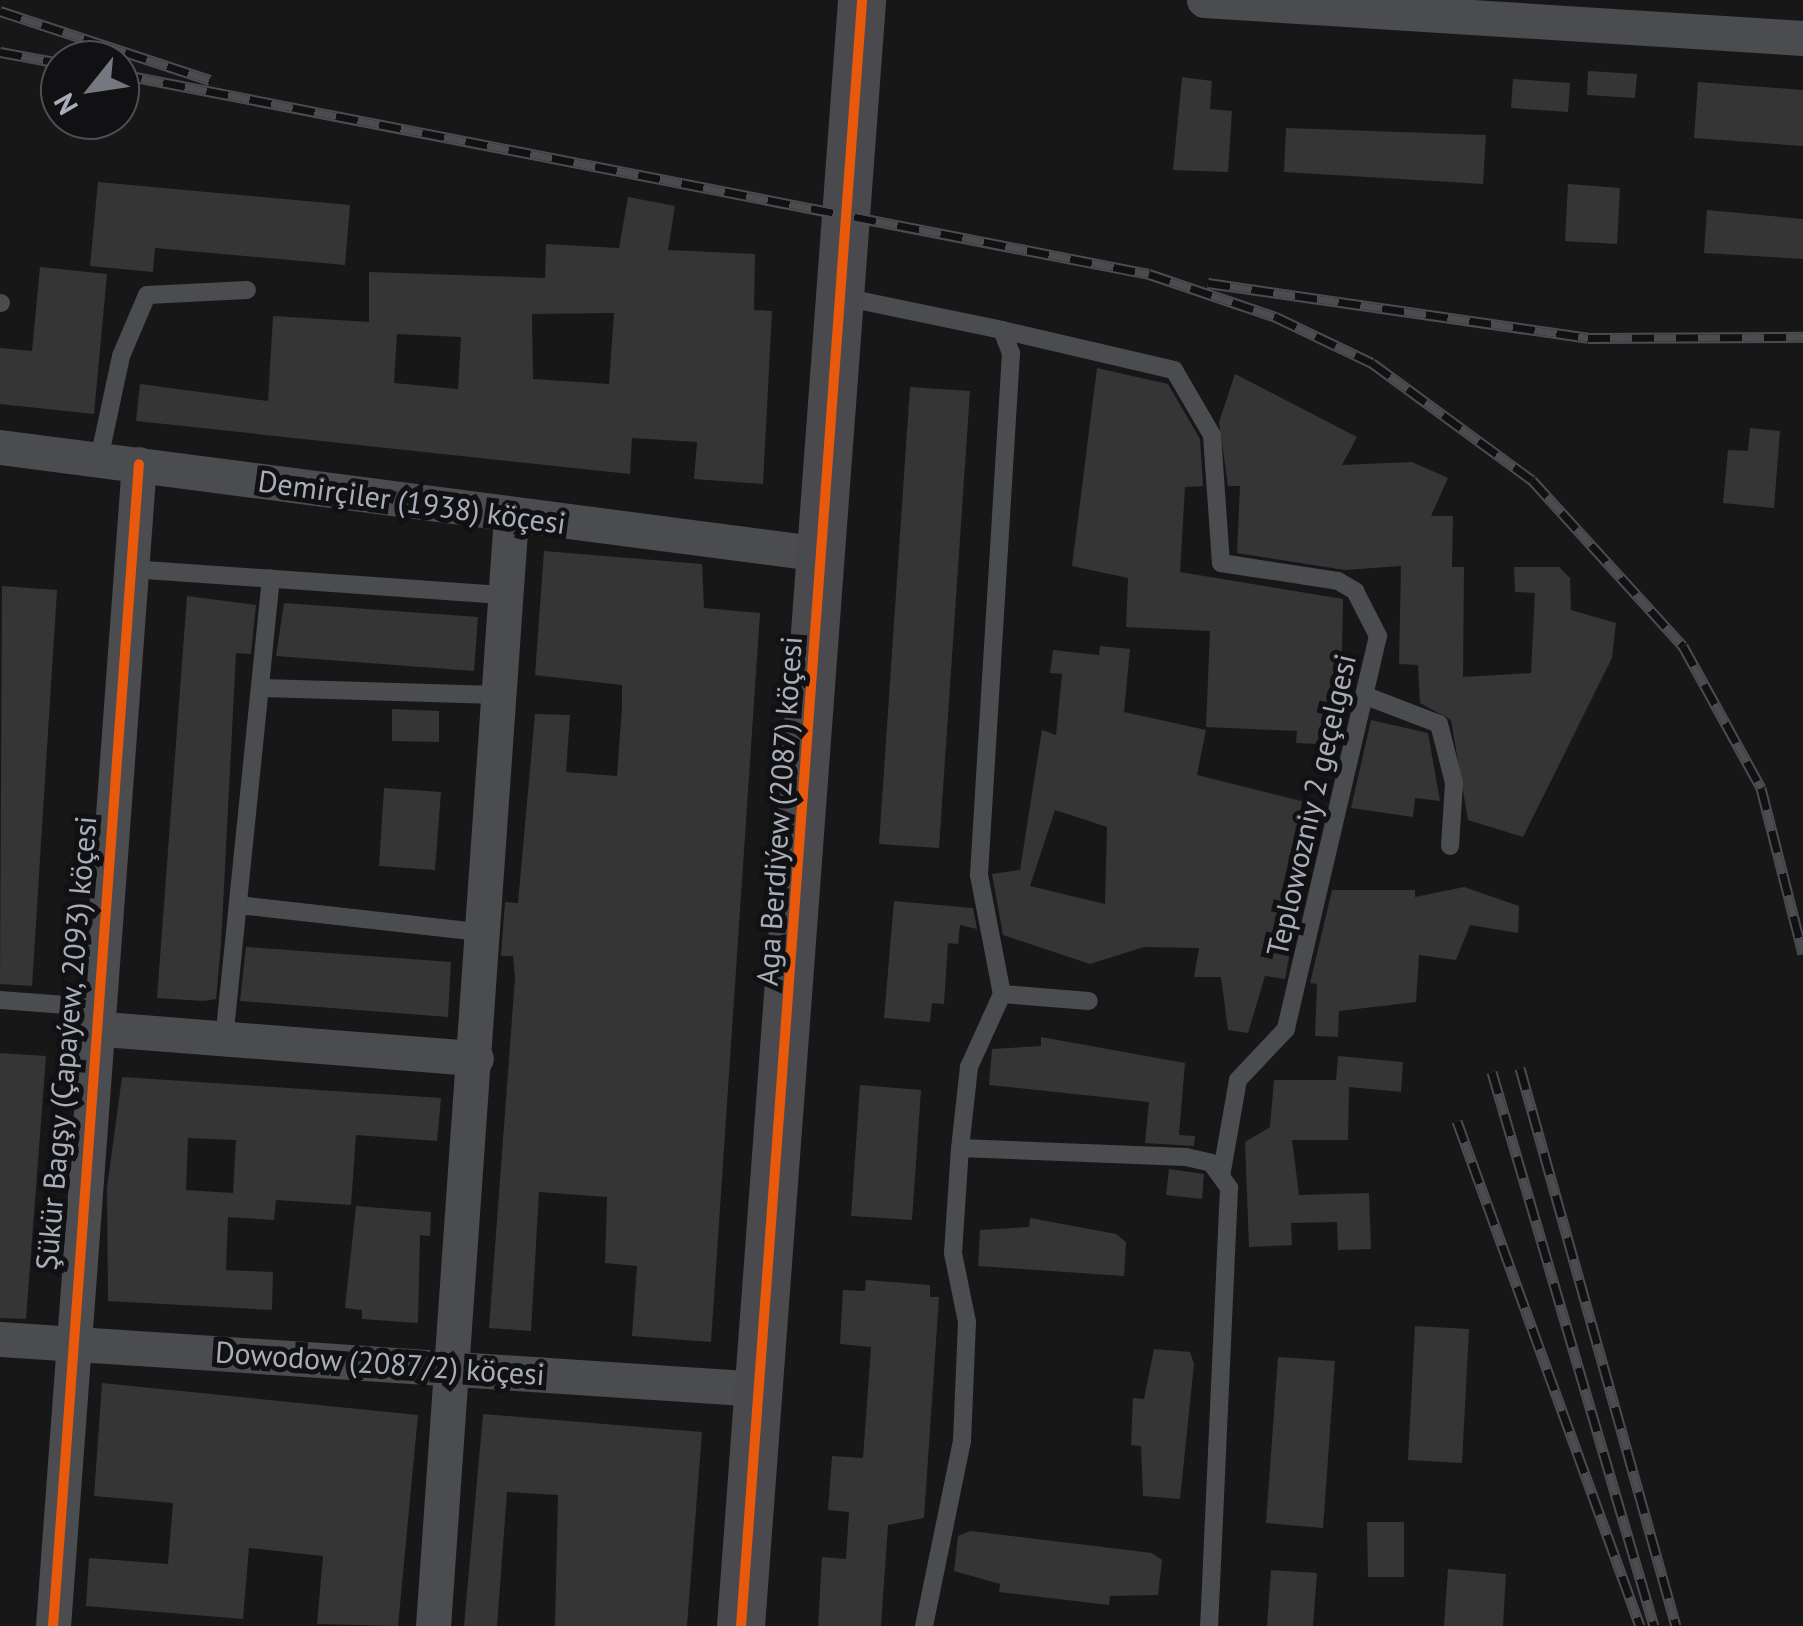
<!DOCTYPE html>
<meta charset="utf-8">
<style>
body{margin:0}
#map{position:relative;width:1803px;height:1626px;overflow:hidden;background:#171717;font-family:"PT Sans",sans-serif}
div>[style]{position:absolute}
.building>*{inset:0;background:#353536}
.lane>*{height:18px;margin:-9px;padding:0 9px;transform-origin:9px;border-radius:9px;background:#4b4c50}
.street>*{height:35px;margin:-17.5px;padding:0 17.5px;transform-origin:17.5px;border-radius:17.5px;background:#4b4c50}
.secondary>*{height:48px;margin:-24px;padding:0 24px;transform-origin:24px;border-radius:24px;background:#4a4a4e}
.rail>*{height:11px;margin-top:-5.5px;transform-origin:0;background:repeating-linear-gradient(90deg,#111113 0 22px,#4b4c4f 0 44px);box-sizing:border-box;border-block:2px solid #4b4c4f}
.cycleway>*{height:10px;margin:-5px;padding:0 5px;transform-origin:5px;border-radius:5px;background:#e8590c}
span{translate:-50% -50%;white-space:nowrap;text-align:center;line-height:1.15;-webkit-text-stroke:10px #111113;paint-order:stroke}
.street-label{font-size:30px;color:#a8adb8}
.north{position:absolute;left:40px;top:40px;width:100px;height:100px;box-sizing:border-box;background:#111113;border:2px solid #4d4f55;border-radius:50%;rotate:240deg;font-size:28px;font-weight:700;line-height:40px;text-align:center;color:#a8adb8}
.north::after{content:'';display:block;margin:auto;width:35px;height:45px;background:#757880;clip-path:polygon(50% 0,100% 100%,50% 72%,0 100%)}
</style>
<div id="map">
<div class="building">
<i style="clip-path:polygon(1588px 71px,1637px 74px,1635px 98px,1587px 95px)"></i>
<i style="clip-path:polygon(1182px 77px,1212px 81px,1210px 109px,1232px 111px,1228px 172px,1173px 170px)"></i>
<i style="clip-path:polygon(1513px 79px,1570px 83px,1568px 112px,1511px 108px)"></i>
<i style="clip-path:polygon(1698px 82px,1803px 90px,1803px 146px,1694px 138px)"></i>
<i style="clip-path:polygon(1286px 128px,1486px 135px,1483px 184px,1284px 172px)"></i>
<i style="clip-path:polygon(98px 182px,350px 205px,345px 265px,155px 248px,153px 272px,90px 266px)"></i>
<i style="clip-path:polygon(1568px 184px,1620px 188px,1617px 244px,1565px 241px)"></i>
<i style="clip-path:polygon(evenodd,628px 197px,675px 206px,668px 250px,755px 254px,754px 310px,772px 311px,763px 484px,694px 479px,697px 442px,632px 438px,630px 474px,136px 421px,140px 384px,268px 401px,273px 316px,369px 322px,369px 272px,545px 278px,546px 244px,619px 248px,628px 197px,614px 313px,609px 384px,533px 379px,532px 314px,614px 313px,628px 197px,397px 334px,461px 337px,458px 389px,394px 383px,397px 334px)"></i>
<i style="clip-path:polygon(1707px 210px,1803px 219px,1803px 259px,1704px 253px)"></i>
<i style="clip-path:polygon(40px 267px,107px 274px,94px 414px,0 404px,0 348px,32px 351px)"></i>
<i style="clip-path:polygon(1097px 368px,1168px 384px,1200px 439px,1203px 486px,1185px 487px,1180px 572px,1343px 599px,1340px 745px,1296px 743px,1297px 731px,1206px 727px,1210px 631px,1126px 627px,1128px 578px,1072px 566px)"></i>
<i style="clip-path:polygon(1235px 374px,1357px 437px,1342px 465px,1412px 462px,1448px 478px,1431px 516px,1453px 516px,1452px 567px,1464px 567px,1463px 677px,1531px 673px,1535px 593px,1515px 592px,1514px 567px,1559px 567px,1570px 578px,1571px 610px,1616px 623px,1612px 658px,1523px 837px,1468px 820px,1451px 720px,1420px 703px,1418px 665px,1399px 664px,1401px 566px,1345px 570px,1237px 553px,1240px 486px,1228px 486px,1219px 422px)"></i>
<i style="clip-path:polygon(910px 387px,970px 391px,939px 848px,879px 844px)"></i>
<i style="clip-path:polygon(1750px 428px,1780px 431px,1774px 508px,1723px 503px,1728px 450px,1748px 451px)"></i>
<i style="clip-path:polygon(544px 551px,702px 564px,704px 608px,760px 613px,711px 1342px,632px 1336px,637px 1266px,605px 1263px,607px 1197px,539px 1192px,531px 1331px,489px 1328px,515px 978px,513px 956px,501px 956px,505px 902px,518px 903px,535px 714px,570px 715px,566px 772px,617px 776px,622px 707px,622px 685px,535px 675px)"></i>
<i style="clip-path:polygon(2px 586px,57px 590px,32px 986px,0 984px)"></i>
<i style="clip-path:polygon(187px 596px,256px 605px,251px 654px,236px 653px,221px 945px,216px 999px,204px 1001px,157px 998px)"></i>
<i style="clip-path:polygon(284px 603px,478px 617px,474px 671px,276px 656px)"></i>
<i style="clip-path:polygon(evenodd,1100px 646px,1130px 649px,1124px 712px,1206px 730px,1197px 775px,1317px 805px,1285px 979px,1265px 976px,1248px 1033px,1228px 1030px,1221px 977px,1194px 977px,1199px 948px,1144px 947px,1090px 964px,1003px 935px,992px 874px,1020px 870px,1042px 730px,1056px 735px,1062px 674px,1050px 673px,1053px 650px,1099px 655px,1100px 646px,1055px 810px,1107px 827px,1105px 904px,1030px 886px,1055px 810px)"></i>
<i style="clip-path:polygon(392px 709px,439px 711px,439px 742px,392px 741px)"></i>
<i style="clip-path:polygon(1371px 720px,1428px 733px,1440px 801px,1415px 798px,1413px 817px,1351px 808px)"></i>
<i style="clip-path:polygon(384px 788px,441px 792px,435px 870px,379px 866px)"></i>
<i style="clip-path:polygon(1464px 887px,1519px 906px,1518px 933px,1470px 925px,1456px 960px,1419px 955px,1416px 1002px,1339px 1011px,1338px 1037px,1315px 1036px,1317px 984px,1310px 983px,1332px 890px,1415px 890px,1415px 897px)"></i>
<i style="clip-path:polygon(894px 901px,973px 908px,977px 929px,960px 925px,958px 944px,948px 943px,944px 1004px,932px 1003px,930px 1022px,884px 1018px)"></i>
<i style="clip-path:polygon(246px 947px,451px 962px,448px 1017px,240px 1001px)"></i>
<i style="clip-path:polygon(1041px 1037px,1185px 1063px,1179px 1135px,1195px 1136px,1194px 1146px,1145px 1143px,1149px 1102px,989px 1085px,992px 1049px,1041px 1046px)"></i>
<i style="clip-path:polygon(0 1053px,46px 1056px,26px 1319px,0 1318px)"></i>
<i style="clip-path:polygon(1338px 1056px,1403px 1062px,1401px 1092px,1349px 1087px,1348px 1140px,1292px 1140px,1299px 1195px,1369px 1193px,1371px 1249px,1338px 1250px,1337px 1222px,1291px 1223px,1292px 1245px,1249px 1247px,1245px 1142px,1270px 1127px,1274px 1080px,1336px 1080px)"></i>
<i style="clip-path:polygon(evenodd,122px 1077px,441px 1098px,437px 1141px,356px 1135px,351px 1205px,276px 1200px,274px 1220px,228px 1217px,226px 1270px,273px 1272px,272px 1310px,108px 1301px,107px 1188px,122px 1077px,188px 1138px,236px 1140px,233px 1193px,186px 1190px,188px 1138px)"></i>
<i style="clip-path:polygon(860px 1085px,921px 1090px,912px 1220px,851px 1216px)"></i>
<i style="clip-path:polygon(1169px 1169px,1204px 1174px,1202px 1199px,1166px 1195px)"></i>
<i style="clip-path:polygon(356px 1206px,431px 1212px,430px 1236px,420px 1235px,418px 1323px,362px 1319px,362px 1310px,345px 1308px)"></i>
<i style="clip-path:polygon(1030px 1218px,1116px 1234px,1126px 1242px,1124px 1276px,978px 1266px,980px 1230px,1029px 1227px)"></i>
<i style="clip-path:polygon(866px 1280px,930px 1285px,930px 1297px,939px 1297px,924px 1518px,888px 1525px,881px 1626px,818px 1626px,822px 1557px,846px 1559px,849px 1512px,828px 1510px,832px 1456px,863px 1458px,871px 1347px,840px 1344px,843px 1290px,865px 1291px)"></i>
<i style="clip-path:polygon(1415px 1326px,1469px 1329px,1462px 1463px,1408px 1460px)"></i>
<i style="clip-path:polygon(1154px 1349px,1190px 1352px,1194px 1364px,1180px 1499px,1143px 1496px,1141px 1446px,1131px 1445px,1133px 1398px,1144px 1399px)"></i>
<i style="clip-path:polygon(1278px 1357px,1335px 1361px,1323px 1528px,1266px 1523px)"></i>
<i style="clip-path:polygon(102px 1383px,418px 1415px,398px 1626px,317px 1624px,323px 1556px,249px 1548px,243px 1619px,86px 1606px,89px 1558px,168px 1564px,173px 1503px,94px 1496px)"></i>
<i style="clip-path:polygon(483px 1414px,702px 1432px,687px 1626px,555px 1626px,558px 1495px,507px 1492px,497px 1626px,464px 1626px)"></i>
<i style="clip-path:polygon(1367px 1522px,1404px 1522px,1404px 1577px,1368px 1577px)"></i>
<i style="clip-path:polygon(970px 1531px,1152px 1553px,1162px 1560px,1158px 1595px,1110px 1596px,1109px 1605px,999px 1592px,1000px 1584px,954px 1571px,958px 1536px)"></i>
<i style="clip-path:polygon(1448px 1569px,1506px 1574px,1503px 1626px,1444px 1626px)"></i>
<i style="clip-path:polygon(1271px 1570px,1317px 1573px,1313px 1626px,1267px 1626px)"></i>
</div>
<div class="lane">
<i style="left:843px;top:297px;width:162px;rotate:11.7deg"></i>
<i style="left:1002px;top:330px;width:25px;rotate:69deg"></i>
<i style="left:1011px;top:353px;width:523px;rotate:93.51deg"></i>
<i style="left:979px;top:875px;width:121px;rotate:79.1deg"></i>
<i style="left:1002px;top:994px;width:87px;rotate:4.6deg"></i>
<i style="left:0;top:303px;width:1px"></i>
<i style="left:1002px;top:330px;width:177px;rotate:13.1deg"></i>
<i style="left:1174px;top:370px;width:75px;rotate:59.7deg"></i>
<i style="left:1212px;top:435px;width:128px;rotate:86deg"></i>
<i style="left:1221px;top:563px;width:118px;rotate:8.7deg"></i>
<i style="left:1338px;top:581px;width:20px;rotate:30deg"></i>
<i style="left:1355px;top:591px;width:51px;rotate:62.9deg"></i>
<i style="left:1378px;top:636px;width:404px;rotate:103.2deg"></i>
<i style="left:1286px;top:1029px;width:70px;rotate:133.3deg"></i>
<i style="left:1238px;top:1080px;width:97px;rotate:100deg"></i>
<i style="left:99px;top:459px;width:105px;rotate:-77.9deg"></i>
<i style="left:121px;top:356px;width:66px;rotate:-66.9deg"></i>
<i style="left:147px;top:295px;width:100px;rotate:-2.9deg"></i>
<i style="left:131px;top:569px;width:375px;rotate:4deg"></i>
<i style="left:262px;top:688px;width:235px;rotate:1.7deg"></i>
<i style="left:1366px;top:696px;width:78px;rotate:21deg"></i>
<i style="left:1439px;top:724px;width:61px;rotate:75.7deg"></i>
<i style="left:1454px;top:783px;width:63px;rotate:93.6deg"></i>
<i style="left:238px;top:905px;width:243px;rotate:6.4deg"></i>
<i style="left:1002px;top:994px;width:80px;rotate:114.3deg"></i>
<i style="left:969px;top:1067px;width:81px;rotate:96.3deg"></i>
<i style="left:960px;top:1148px;width:226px;rotate:2.3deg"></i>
<i style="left:1186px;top:1157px;width:26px;rotate:13deg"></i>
<i style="left:1211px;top:1163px;width:31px;rotate:54deg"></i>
<i style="left:1229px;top:1188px;width:438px;rotate:92.6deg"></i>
<i style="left:0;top:1000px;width:66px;rotate:4.3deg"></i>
<i style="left:66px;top:1005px;width:34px;rotate:43deg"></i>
<i style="left:224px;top:1040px;width:464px;rotate:-84.2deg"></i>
<i style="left:924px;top:1626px;width:189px;rotate:-78.4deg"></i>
<i style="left:962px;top:1441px;width:119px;rotate:-87.6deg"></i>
<i style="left:967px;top:1322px;width:70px;rotate:-101.5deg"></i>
<i style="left:953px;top:1253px;width:105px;rotate:-86.2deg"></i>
</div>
<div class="street">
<i style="left:1204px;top:0;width:600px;rotate:3.63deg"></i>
<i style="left:0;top:447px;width:830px;rotate:7.41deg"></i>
<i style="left:91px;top:1028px;width:386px;rotate:4.5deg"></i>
<i style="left:0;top:1339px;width:762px;rotate:3.76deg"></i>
<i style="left:53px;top:1626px;width:1165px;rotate:-85.77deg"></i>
<i style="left:433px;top:1626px;width:1113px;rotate:-85.98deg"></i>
</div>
<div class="secondary">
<i style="left:741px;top:1626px;width:1630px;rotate:-85.74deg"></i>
</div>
<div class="rail">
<i style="left:0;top:11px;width:221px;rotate:18.2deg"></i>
<i style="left:0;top:52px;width:61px;rotate:10.4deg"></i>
<i style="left:120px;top:74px;width:1048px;rotate:11deg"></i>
<i style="left:1149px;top:274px;width:134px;rotate:18.7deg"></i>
<i style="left:1276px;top:317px;width:106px;rotate:25.6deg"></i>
<i style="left:1372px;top:363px;width:198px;rotate:36.2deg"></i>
<i style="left:1532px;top:480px;width:224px;rotate:47.7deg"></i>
<i style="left:1683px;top:646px;width:162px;rotate:61.2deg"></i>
<i style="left:1761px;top:788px;width:171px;rotate:75.8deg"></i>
<i style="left:1208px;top:283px;width:384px;rotate:8.2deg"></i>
<i style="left:1588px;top:338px;width:215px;rotate:-0.3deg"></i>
<i style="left:1520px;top:1068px;width:579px;rotate:74.38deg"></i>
<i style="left:1492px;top:1072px;width:577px;rotate:73.7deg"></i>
<i style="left:1457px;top:1121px;width:537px;rotate:70.08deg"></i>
</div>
<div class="cycleway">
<i style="left:53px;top:1626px;width:1165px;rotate:-85.77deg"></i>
<i style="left:741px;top:1626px;width:1630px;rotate:-85.74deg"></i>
</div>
<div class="street-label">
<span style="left:412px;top:502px;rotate:8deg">Demirçiler (1938) köçesi</span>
<span style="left:1311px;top:805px;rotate:-77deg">Teplowozniy 2 geçelgesi</span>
<span style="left:779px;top:811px;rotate:-86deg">Aga Berdiýew (2087) köçesi</span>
<span style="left:66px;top:1043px;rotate:-85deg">Şükür Bagşy (Çapaýew, 2093) köçesi</span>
<span style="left:380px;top:1363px;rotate:4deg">Dowodow (2087/2) köçesi</span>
</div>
<div class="north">N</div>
</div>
